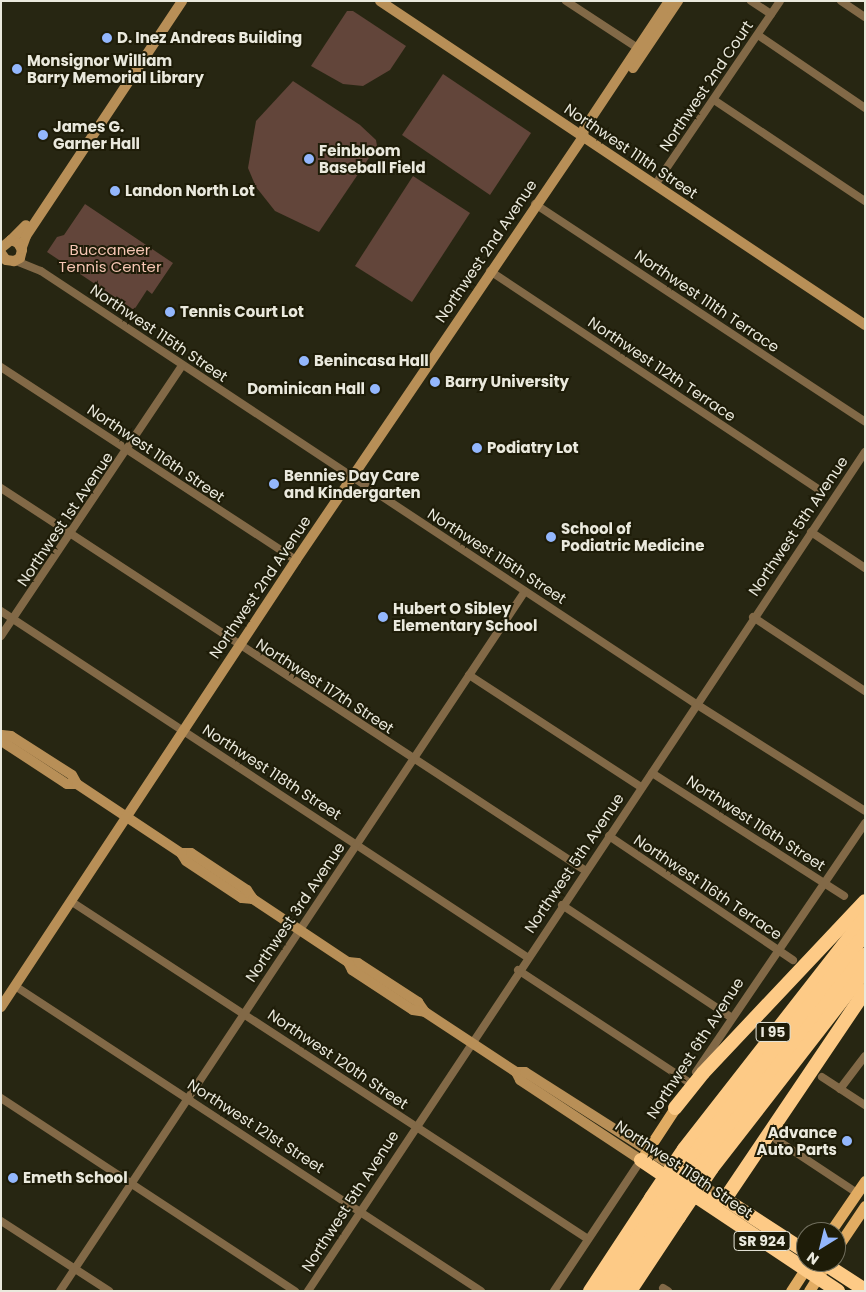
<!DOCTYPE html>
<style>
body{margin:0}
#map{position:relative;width:866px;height:1292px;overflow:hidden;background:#272612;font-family:Poppins,sans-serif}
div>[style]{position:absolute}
.green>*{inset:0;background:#62453a}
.street>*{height:8px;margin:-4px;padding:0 4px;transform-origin:4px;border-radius:4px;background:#826947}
.secondary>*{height:10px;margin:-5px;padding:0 5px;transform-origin:5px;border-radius:5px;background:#b88f57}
.primary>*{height:11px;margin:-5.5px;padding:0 5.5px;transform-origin:5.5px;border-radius:5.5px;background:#e1ac63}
.highway>*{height:14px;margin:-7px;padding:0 7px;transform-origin:7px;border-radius:7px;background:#fdca86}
.highway-bridge>*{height:14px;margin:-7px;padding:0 7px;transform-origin:7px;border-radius:7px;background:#fdca86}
.dots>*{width:14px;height:14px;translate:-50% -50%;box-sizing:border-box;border:2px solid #1e1c08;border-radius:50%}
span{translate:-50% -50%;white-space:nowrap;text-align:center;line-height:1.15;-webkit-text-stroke:4px #1e1c08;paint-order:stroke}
.shield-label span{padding:1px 4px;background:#1e1c08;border:1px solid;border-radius:4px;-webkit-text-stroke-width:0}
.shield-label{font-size:14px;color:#eae9dd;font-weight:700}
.poi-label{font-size:15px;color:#eae9dd;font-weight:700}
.left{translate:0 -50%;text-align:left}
.right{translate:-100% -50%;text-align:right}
.street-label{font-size:15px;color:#eae9dd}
.park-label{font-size:15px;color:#f5c5b3}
.frame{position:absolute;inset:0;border:2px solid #eae9dd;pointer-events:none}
.north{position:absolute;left:796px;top:1222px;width:50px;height:50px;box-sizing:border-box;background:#1e1c08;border:1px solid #706e5d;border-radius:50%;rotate:216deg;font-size:14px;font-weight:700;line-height:20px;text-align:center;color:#eae9dd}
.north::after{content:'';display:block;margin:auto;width:18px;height:22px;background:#93b7fd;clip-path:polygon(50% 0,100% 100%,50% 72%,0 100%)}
</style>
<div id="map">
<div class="green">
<i style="clip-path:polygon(347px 11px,353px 11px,406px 46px,390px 70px,363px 86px,343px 84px,311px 66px)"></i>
<i style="clip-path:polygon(443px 74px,531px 133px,490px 195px,402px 135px)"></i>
<i style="clip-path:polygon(293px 81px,360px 125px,376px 140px,377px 146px,319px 232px,275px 211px,256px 187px,248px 168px,256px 121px)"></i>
<i style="clip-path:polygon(413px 176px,470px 213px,412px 302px,355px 266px)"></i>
<i style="clip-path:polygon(85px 204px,173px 263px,152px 294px,147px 290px,134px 310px,47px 252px,57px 237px,64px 235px)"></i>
</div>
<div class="street">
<i style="left:566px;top:1px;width:91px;rotate:33.3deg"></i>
<i style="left:751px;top:1px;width:24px;rotate:33deg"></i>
<i style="left:841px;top:1px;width:29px;rotate:34deg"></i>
<i style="left:758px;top:35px;width:130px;rotate:34.3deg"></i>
<i style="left:714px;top:100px;width:182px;rotate:33.8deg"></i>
<i style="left:655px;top:185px;width:222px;rotate:-55.8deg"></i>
<i style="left:535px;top:204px;width:396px;rotate:33.4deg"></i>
<i style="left:16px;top:261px;width:27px;rotate:22deg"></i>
<i style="left:41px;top:271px;width:785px;rotate:33.47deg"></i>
<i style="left:696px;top:704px;width:200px;rotate:32.3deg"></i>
<i style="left:490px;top:271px;width:395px;rotate:33.6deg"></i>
<i style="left:1px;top:367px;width:353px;rotate:33.2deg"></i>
<i style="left:1px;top:488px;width:699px;rotate:33.21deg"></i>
<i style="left:811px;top:532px;width:65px;rotate:33.7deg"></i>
<i style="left:1px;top:611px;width:630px;rotate:33.34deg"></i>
<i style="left:753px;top:617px;width:134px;rotate:33.5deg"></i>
<i style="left:1px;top:636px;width:325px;rotate:-56.2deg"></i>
<i style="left:469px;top:675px;width:205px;rotate:33.1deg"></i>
<i style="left:652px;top:773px;width:228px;rotate:32.6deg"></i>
<i style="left:609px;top:836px;width:222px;rotate:34deg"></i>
<i style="left:72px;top:902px;width:616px;rotate:33.15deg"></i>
<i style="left:562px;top:905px;width:204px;rotate:33.6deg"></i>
<i style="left:518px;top:970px;width:206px;rotate:33.3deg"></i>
<i style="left:15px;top:986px;width:557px;rotate:33.21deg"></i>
<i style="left:696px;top:1072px;width:301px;rotate:-55.8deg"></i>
<i style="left:822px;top:1077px;width:51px;rotate:33.1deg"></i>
<i style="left:840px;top:1089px;width:41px;rotate:-52.9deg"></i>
<i style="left:1px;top:1098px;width:352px;rotate:33.3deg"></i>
<i style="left:777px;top:1140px;width:96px;rotate:33.5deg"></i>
<i style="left:1px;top:1221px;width:129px;rotate:32.9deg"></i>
<i style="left:663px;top:1288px;width:6px;rotate:31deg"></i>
<i style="left:60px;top:1291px;width:840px;rotate:-56.4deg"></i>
<i style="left:308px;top:1291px;width:1007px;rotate:-56.42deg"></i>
<i style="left:554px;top:1291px;width:157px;rotate:-56.4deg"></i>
</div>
<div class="secondary">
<i style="left:380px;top:1px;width:583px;rotate:33.74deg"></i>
<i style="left:633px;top:68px;width:81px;rotate:-56.1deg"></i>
<i style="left:11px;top:240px;width:21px;rotate:-45deg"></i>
<i style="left:22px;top:247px;width:12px;rotate:-70deg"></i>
<i style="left:26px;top:236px;width:282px;rotate:-56.4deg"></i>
<i style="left:1px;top:248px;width:13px;rotate:-39deg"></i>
<i style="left:11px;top:240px;width:8px;rotate:23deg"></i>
<i style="left:18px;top:243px;width:8px;rotate:60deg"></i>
<i style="left:22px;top:250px;width:8px;rotate:104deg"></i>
<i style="left:20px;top:258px;width:7px;rotate:153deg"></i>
<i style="left:14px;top:261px;width:8px;rotate:-173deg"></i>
<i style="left:6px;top:260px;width:9px;rotate:-126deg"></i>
<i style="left:1px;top:735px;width:10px;rotate:61deg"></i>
<i style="left:6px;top:744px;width:73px;rotate:33.3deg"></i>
<i style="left:67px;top:784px;width:10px"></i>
<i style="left:2px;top:735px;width:9px;rotate:6deg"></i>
<i style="left:11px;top:736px;width:72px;rotate:32.6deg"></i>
<i style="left:72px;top:775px;width:10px;rotate:61deg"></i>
<i style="left:77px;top:784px;width:125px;rotate:33.6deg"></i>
<i style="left:181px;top:853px;width:9px;rotate:58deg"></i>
<i style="left:186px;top:861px;width:67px;rotate:33.5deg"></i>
<i style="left:242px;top:898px;width:11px;rotate:5deg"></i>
<i style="left:181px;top:853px;width:10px"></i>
<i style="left:191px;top:853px;width:67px;rotate:33.5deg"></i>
<i style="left:247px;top:890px;width:11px;rotate:56deg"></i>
<i style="left:253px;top:899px;width:114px;rotate:33.6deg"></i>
<i style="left:348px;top:962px;width:10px;rotate:6deg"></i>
<i style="left:358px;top:963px;width:72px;rotate:33deg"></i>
<i style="left:418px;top:1002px;width:12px;rotate:55deg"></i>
<i style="left:348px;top:962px;width:9px;rotate:63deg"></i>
<i style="left:352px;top:970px;width:73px;rotate:33.3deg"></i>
<i style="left:413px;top:1010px;width:12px;rotate:9deg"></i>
<i style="left:425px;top:1012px;width:109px;rotate:33.4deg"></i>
<i style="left:516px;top:1072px;width:9px;rotate:63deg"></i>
<i style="left:520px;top:1080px;width:145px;rotate:33.5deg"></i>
<i style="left:1px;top:1007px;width:536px;rotate:-56.58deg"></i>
<i style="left:296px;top:560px;width:511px;rotate:-55.84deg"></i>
<i style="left:583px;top:137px;width:8px;rotate:-83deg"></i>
<i style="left:584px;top:129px;width:154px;rotate:-56.4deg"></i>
<i style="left:516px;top:1072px;width:9px"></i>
<i style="left:525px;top:1072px;width:180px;rotate:32.5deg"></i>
<i style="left:695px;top:1181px;width:33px;rotate:31deg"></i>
</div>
<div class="primary">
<i style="left:641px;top:1160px;width:62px;rotate:-56.8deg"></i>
<i style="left:830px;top:1232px;width:62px;rotate:-55.5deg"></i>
<i style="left:836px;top:1249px;width:52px;rotate:-56deg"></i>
<i style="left:791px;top:1291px;width:35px;rotate:-57deg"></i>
<i style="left:809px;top:1291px;width:34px;rotate:-58deg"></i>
</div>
<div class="highway">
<i style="left:675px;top:1108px;width:45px;rotate:-51.3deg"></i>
<i style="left:703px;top:1073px;width:236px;rotate:-46.7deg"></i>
<i style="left:684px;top:1149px;width:294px;rotate:-52deg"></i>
<i style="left:693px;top:1155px;width:280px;rotate:-52.1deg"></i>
<i style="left:641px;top:1160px;width:41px;rotate:34.1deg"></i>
<i style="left:703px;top:1162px;width:263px;rotate:-52deg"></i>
<i style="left:712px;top:1168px;width:249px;rotate:-52.2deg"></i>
<i style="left:698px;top:1198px;width:21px;rotate:5deg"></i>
<i style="left:719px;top:1200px;width:12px;rotate:-35deg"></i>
<i style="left:729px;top:1193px;width:244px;rotate:-56deg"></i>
<i style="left:723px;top:1198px;width:99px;rotate:33deg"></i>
<i style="left:700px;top:1199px;width:166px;rotate:33.7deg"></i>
<i style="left:822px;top:1262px;width:51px;rotate:33.1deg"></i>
<i style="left:590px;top:1291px;width:111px;rotate:-56.7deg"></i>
<i style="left:602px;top:1291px;width:105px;rotate:-56.3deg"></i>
<i style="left:617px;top:1291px;width:96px;rotate:-56.5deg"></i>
<i style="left:630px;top:1291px;width:89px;rotate:-56.5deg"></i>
</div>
<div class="highway-bridge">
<i style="left:651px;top:1198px;width:59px;rotate:-56deg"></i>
<i style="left:660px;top:1204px;width:59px;rotate:-56deg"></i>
<i style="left:670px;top:1211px;width:59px;rotate:-56deg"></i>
<i style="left:679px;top:1217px;width:59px;rotate:-56deg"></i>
</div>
<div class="dots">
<i style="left:107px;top:38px;background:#93b7fd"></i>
<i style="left:17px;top:69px;background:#93b7fd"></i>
<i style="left:43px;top:135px;background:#93b7fd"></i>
<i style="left:309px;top:159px;background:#93b7fd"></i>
<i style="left:115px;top:191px;background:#93b7fd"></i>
<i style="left:170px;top:312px;background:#93b7fd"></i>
<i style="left:304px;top:361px;background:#93b7fd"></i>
<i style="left:435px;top:382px;background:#93b7fd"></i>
<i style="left:375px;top:389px;background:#93b7fd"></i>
<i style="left:477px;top:448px;background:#93b7fd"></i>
<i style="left:274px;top:484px;background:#93b7fd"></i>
<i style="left:551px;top:537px;background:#93b7fd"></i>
<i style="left:383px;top:617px;background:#93b7fd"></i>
<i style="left:847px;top:1141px;background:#93b7fd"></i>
<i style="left:13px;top:1178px;background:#93b7fd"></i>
</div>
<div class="shield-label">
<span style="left:773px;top:1032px">I 95</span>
<span style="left:762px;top:1241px">SR 924</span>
</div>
<div class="poi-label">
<span class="left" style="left:117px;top:38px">D. Inez Andreas Building</span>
<span class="left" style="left:27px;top:69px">Monsignor William<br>Barry Memorial Library</span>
<span class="left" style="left:53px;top:135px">James G.<br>Garner Hall</span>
<span class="left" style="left:319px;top:159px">Feinbloom<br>Baseball Field</span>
<span class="left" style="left:125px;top:191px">Landon North Lot</span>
<span class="left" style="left:180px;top:312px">Tennis Court Lot</span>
<span class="left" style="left:314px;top:361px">Benincasa Hall</span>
<span class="left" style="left:445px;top:382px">Barry University</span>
<span class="right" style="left:365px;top:389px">Dominican Hall</span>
<span class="left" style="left:487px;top:448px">Podiatry Lot</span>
<span class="left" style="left:284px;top:484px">Bennies Day Care<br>and Kindergarten</span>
<span class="left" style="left:561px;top:537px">School of<br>Podiatric Medicine</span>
<span class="left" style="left:393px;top:617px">Hubert O Sibley<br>Elementary School</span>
<span class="right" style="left:837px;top:1141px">Advance<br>Auto Parts</span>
<span class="left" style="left:23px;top:1178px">Emeth School</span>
</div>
<div class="street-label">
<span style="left:706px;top:86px;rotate:-56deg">Northwest 2nd Court</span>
<span style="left:631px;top:151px;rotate:34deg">Northwest 111th Street</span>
<span style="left:486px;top:251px;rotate:-56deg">Northwest 2nd Avenue</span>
<span style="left:707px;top:301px;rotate:34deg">Northwest 111th Terrace</span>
<span style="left:159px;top:333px;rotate:34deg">Northwest 115th Street</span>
<span style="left:662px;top:369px;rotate:34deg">Northwest 112th Terrace</span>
<span style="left:156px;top:453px;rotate:34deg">Northwest 116th Street</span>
<span style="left:65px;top:519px;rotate:-56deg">Northwest 1st Avenue</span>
<span style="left:798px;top:526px;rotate:-56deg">Northwest 5th Avenue</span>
<span style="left:497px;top:556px;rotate:33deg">Northwest 115th Street</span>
<span style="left:260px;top:587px;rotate:-56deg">Northwest 2nd Avenue</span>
<span style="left:325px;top:686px;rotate:33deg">Northwest 117th Street</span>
<span style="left:272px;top:772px;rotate:33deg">Northwest 118th Street</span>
<span style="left:756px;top:823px;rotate:33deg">Northwest 116th Street</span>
<span style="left:574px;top:863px;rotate:-56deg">Northwest 5th Avenue</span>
<span style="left:708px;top:887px;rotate:34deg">Northwest 116th Terrace</span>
<span style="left:295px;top:912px;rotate:-56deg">Northwest 3rd Avenue</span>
<span style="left:695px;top:1048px;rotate:-57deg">Northwest 6th Avenue</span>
<span style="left:338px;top:1059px;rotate:34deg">Northwest 120th Street</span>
<span style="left:256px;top:1126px;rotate:33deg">Northwest 121st Street</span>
<span style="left:684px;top:1169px;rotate:34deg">Northwest 119th Street</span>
<span style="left:350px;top:1201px;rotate:-57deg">Northwest 5th Avenue</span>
</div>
<div class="park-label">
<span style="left:110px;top:258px">Buccaneer<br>Tennis Center</span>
</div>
<div class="frame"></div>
<div class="north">N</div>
</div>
